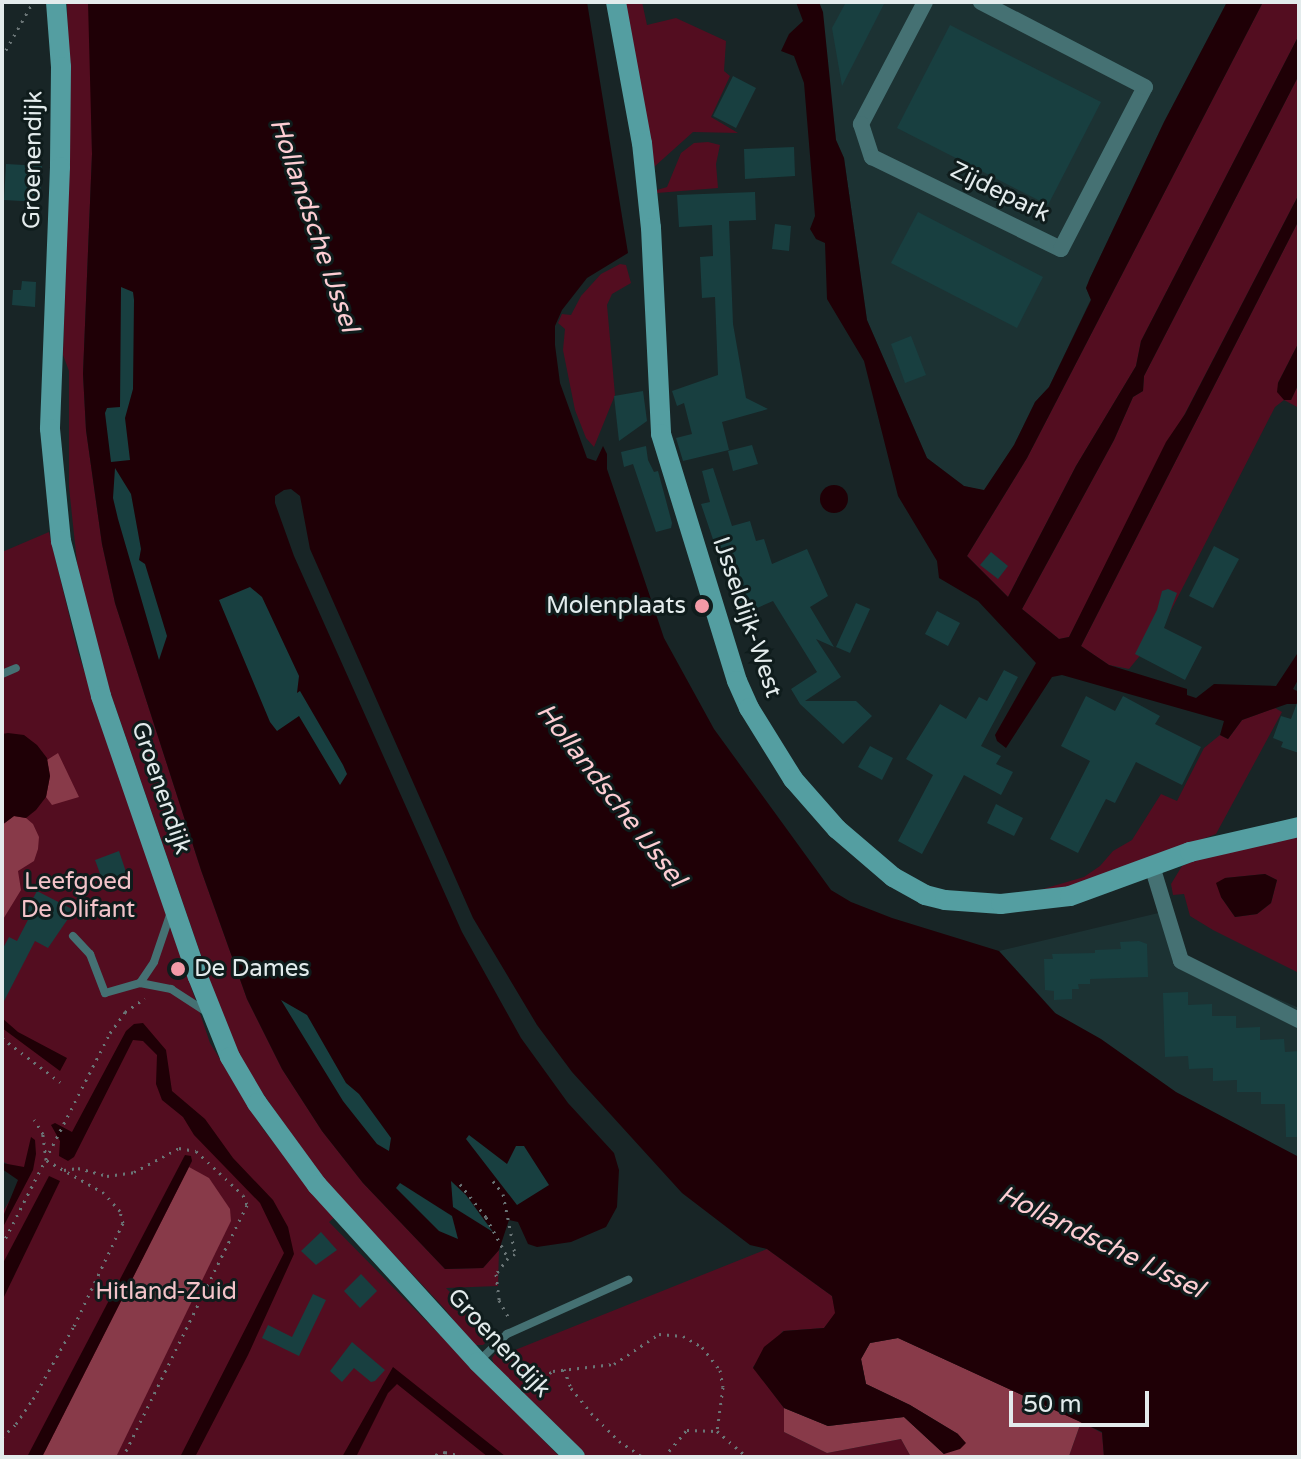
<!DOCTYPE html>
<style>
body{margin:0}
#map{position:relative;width:1301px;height:1459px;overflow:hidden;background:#182526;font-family:"Varela Round",sans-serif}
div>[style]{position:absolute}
.built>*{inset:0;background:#1c3233}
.green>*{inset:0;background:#530d20}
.forest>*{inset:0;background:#883a49}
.water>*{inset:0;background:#1f0006}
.round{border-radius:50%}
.building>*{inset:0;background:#183f40}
.path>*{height:3px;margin-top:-1.5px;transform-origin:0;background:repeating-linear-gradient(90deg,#6a7576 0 2px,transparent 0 8px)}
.lane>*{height:8px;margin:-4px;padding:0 4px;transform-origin:4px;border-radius:4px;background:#457173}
.street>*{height:16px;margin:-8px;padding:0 8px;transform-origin:8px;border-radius:8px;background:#457173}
.secondary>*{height:20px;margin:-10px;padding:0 10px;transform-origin:10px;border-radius:10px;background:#549ea1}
.dots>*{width:22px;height:22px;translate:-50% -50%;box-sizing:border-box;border:4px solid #0f1c1c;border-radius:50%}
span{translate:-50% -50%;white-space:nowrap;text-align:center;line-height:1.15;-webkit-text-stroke:6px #0f1c1c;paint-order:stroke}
.street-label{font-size:24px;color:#e3ebec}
.poi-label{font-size:24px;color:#e3ebec}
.right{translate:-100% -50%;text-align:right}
.left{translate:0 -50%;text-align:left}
.park-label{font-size:24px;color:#f3c3c9}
.water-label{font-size:26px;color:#fdcdd3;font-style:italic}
.frame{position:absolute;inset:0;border:4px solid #e3ebec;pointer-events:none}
.scale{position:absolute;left:1009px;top:1391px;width:140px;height:36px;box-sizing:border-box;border:4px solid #e3ebec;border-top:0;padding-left:10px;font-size:24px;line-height:28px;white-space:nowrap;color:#e3ebec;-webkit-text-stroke:6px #0f1c1c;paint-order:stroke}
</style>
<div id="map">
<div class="built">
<i style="clip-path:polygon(819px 2px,1227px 2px,1164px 122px,1090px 278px,1086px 288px,1091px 299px,1049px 387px,1035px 402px,1014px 445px,984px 491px,964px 486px,927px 458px,867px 320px,844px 158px,836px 140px)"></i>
<i style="clip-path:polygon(1171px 910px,1183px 958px,1299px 1008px,1299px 1174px,1108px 1071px,999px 951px)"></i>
</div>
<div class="green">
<i style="clip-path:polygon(67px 2px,88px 2px,90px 17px,92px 154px,83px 374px,86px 430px,102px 544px,115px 603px,201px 870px,247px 999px,282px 1069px,322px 1131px,363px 1183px,445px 1269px,483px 1268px,499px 1250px,498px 1286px,446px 1288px,493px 1336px,483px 1345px,473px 1345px,444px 1308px,324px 1180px,235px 1054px,82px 610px,69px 487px,69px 371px,63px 355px,69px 160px)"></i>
<i style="clip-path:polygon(624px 2px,642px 2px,647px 25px,676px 18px,726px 41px,724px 71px,730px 76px,711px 117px,738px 133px,693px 132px,654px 167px)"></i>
<i style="clip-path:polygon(1263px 2px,1299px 2px,1299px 35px,1141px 341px,1136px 366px,1076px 466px,1008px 597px,967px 556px,1027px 458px)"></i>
<i style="clip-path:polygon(1299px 75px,1299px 194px,1069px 637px,1059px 639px,1022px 609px,1114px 440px,1133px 397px,1143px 391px,1144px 376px)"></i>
<i style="clip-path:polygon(708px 142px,720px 145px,716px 164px,718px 188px,657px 193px,657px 190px,667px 187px,681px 153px,694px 143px)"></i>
<i style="clip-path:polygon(1299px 220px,1299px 342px,1278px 383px,1291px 400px,1299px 383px,1299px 408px,1284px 400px,1275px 407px,1161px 630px,1129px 669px,1109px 665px,1081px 646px)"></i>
<i style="clip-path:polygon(620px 264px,626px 265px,631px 283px,612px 294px,607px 305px,615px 395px,594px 447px,586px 438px,575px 410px,563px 350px,565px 329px,558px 323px,562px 314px,571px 315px,581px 296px,601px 274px)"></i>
<i style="clip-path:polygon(49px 532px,78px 652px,210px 1043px,263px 1129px,335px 1217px,329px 1222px,560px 1457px,2px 1457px,2px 1213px,26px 1174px,2px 1161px,2px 552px)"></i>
<i style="clip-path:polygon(1275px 708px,1282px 712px,1216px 834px,1116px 871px,1050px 892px,1026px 894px,1084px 877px,1100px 866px,1113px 851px,1132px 840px,1161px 794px,1177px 801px,1204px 748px,1220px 735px,1228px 739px,1242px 720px)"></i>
<i style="clip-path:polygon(evenodd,1299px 835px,1299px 973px,1213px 930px,1190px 916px,1184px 894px,1173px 895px,1171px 884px,1182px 866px,1201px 858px,1299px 835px,1265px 874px,1277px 880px,1271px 903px,1257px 914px,1235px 917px,1221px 897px,1225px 878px,1265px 874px)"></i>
<i style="clip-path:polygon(767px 1249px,832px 1296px,836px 1313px,824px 1328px,783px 1331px,753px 1367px,784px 1408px,784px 1432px,827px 1453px,901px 1439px,911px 1457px,586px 1457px,494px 1365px,492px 1358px,502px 1344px,510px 1352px)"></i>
<i style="clip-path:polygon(1081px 1422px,1102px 1433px,1104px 1457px,1056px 1457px,1069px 1456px)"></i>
</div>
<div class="forest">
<i style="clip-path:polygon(58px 753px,79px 797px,52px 805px,46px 797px,50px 776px,47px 760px)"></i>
<i style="clip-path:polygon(14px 816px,26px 818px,33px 824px,39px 837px,38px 849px,34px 861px,18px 871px,21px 890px,2px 921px,2px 825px)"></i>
<i style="clip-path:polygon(189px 1167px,209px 1178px,230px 1209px,231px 1221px,116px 1457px,42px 1457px)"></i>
<i style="clip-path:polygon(898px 1338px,1081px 1422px,1069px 1456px,911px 1457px,901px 1439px,827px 1453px,784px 1432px,784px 1408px,828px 1426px,904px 1417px,944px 1454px,958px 1434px,910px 1405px,866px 1384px,861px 1359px,870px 1343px)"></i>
</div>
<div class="water">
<i style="clip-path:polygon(88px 2px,587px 2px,628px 253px,587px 278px,562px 310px,555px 326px,555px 345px,560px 383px,587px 458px,596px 461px,603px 446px,607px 454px,607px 469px,664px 638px,714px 729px,831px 890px,851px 902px,892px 918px,999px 951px,1055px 1013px,1101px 1039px,1176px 1092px,1299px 1157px,1299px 1457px,1104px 1457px,1102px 1432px,898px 1338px,870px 1343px,861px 1359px,866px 1384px,910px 1405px,958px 1434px,966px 1443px,960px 1449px,944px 1454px,904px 1417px,828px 1426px,784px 1408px,753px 1368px,764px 1347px,784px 1331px,824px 1328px,835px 1313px,832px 1296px,767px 1249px,750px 1245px,682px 1193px,572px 1072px,537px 1025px,473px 918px,310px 549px,300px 496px,291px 489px,284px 490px,275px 496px,275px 503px,294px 556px,462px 932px,521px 1038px,568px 1103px,614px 1153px,619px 1170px,617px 1207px,606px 1227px,571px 1242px,537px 1247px,528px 1244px,518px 1222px,509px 1220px,499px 1250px,483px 1268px,445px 1269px,363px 1183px,322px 1131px,282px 1069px,247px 999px,201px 870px,115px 603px,102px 544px,86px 430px,83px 374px,92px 154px)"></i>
<i style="clip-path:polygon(796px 2px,819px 2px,823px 12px,836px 140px,844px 158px,867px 320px,927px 458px,964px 486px,984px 490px,1014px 445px,1035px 402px,1049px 387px,1091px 300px,1086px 288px,1090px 278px,1164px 122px,1227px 2px,1263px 2px,1027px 458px,967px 556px,1008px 597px,1076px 466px,1136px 366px,1141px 341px,1299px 35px,1299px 75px,1144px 376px,1143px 391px,1133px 397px,1114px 440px,1022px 609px,1059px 639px,1069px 637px,1166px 442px,1185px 414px,1299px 194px,1299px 220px,1081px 646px,1109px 665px,1187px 689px,1187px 695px,1196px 698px,1214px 684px,1276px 686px,1299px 651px,1299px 678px,1293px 689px,1299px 692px,1299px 704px,1287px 704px,1242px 720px,1228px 739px,1220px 735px,1224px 721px,1062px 675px,1052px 677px,1006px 748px,997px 741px,995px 735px,1036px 663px,978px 601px,939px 578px,937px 561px,898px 496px,864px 361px,827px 299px,825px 243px,816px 239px,810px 229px,815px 216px,804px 83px,794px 56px,781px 51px,789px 34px,803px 21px)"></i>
<i style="clip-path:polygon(1299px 342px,1299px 383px,1291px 400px,1284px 400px,1277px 392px,1278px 383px)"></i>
<i class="round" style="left:820px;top:485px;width:28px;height:28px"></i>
<i style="clip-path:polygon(8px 733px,24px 735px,37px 745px,47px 758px,50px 776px,46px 797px,36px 810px,26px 818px,14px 816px,2px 825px,2px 734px)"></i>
<i style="clip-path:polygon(1265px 874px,1277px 880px,1271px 903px,1257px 914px,1235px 917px,1221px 897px,1216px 883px,1225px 878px)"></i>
<i style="clip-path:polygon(2px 1018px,18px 1032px,67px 1058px,60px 1071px,2px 1028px)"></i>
<i style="clip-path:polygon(143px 1023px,166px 1050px,172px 1091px,205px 1119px,233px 1158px,273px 1200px,288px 1227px,294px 1254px,248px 1355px,195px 1457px,180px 1457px,284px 1253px,260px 1203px,194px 1135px,183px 1117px,162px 1100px,156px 1084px,157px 1055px,143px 1041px,133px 1040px,74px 1157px,68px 1161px,59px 1156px,60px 1141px,51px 1125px,55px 1123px,72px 1132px,126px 1031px,134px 1024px)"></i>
<i style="clip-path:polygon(31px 1137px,35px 1140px,36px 1154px,33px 1170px,2px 1229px,2px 1219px,18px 1180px,2px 1169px,2px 1163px,24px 1167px)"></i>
<i style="clip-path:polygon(185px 1155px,191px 1156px,192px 1161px,42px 1457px,27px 1457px)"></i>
<i style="clip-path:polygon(49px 1176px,60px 1181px,2px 1301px,2px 1265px)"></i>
<i style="clip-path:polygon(393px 1367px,505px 1456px,506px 1457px,488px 1457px,397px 1384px,388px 1393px,356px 1457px,342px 1457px)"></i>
</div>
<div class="building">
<i style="clip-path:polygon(846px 2px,885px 2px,842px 86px,832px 28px)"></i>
<i style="clip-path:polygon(950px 25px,1101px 102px,1048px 205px,897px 128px)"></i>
<i style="clip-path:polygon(733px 76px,756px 88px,736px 128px,713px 116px)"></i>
<i style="clip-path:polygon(794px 147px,795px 176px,745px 179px,744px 149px)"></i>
<i style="clip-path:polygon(6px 164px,42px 166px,40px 202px,4px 200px)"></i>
<i style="clip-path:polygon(755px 192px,756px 220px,729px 221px,733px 324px,746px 398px,768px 409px,722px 422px,729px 450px,683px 461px,676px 438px,692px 434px,684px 403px,677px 406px,672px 391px,718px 375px,715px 297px,702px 298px,700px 257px,713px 256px,712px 225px,679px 227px,677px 195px)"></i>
<i style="clip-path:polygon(918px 212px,1043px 277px,1017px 328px,891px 263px)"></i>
<i style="clip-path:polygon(775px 224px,791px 226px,789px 251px,772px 249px)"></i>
<i style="clip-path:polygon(22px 281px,36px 282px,35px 307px,12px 305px,13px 290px,21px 290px)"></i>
<i style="clip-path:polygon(121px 287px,133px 292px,134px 300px,133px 389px,125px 418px,130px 460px,111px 462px,105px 413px,107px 408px,120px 407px)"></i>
<i style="clip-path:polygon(911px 336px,926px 375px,905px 383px,891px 344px)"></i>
<i style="clip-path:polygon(643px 391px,647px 421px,619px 441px,614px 396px)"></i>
<i style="clip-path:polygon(752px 445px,758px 464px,733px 471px,728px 451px)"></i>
<i style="clip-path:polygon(646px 446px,648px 460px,654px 472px,658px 471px,672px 523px,671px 528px,656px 532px,633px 464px,624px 467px,621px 452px)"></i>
<i style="clip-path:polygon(115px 468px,131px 494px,141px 549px,139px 560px,145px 564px,167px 636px,159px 660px,118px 519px,113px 498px)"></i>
<i style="clip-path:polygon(713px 468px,732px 526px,750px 521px,756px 541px,764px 539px,772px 564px,807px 549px,828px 596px,810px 607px,834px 647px,816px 639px,841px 677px,805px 701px,856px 701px,872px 716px,843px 744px,800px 704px,791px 689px,817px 672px,773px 601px,739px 616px,701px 504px,710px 502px,702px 471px)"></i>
<i style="clip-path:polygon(1214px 546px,1239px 559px,1213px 608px,1189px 596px)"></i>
<i style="clip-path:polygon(991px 552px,1008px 566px,998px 579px,980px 565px)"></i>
<i style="clip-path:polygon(250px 587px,262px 597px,299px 676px,297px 693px,300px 691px,343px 765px,347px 774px,340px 785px,299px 716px,277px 731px,270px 722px,219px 600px)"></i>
<i style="clip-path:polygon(1168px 589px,1177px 593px,1164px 628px,1202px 647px,1185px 680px,1135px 654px,1157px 610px,1162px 591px)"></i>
<i style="clip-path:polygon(856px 603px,870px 609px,850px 653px,836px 647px)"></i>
<i style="clip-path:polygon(937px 611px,960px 623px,948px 646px,925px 634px)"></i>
<i style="clip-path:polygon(1004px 670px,1018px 677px,981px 746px,1001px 756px,996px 764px,1013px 772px,1001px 795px,964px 775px,922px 854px,898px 841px,933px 775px,906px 759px,940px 704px,966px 719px,979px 697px,987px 701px)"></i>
<i style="clip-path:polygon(1086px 696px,1115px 711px,1123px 696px,1160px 716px,1155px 724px,1201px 747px,1182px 785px,1136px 762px,1115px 803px,1106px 799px,1078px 853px,1050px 839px,1090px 761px,1061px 746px)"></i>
<i style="clip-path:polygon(1297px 703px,1299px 704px,1299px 753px,1281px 747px,1283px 742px,1273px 738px,1281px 716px,1291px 719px)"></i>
<i style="clip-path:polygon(870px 746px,893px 758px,882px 780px,858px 767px)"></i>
<i style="clip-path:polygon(996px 804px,1023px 818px,1014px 836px,987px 823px)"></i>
<i style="clip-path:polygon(119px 851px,128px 878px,105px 887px,95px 860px)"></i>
<i style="clip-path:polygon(37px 891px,74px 910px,48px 948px,35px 941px,2px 1005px,2px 950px,9px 937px,17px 941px,31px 914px,26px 911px)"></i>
<i style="clip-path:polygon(1139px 941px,1147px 944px,1148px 977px,1090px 979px,1090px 984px,1078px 984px,1079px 989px,1072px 989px,1072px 999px,1054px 1000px,1054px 991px,1045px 990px,1044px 959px,1053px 959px,1052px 954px,1095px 953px,1095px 950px,1121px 949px,1120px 942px)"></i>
<i style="clip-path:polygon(1188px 992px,1188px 1005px,1212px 1004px,1212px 1016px,1236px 1016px,1236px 1028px,1260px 1027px,1260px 1040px,1284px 1039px,1285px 1052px,1299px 1051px,1299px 1137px,1286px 1137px,1285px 1104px,1261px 1104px,1261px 1092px,1237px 1092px,1237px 1080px,1213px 1081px,1213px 1068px,1189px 1069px,1188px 1056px,1165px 1057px,1163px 993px)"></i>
<i style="clip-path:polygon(281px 1000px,307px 1015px,346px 1083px,359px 1094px,391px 1138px,389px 1151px,377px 1144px,343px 1101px)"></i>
<i style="clip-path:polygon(469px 1135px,507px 1164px,516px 1146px,524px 1146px,549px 1185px,517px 1205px,466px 1139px)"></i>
<i style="clip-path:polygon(451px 1181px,466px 1195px,493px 1232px,453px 1207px)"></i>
<i style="clip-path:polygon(400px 1183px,452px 1216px,458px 1239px,439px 1231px,396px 1188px)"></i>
<i style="clip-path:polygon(321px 1232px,337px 1250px,316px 1265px,301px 1251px)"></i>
<i style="clip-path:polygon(361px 1274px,377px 1291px,360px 1308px,344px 1291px)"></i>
<i style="clip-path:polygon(313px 1294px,326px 1300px,299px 1356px,262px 1338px,268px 1325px,292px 1337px)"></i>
<i style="clip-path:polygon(352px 1342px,385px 1370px,375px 1381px,371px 1382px,354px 1368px,342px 1382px,330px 1371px)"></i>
</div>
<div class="path">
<i style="left:2px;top:57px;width:63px;rotate:-60.6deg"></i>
<i style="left:2px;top:1038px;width:73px;rotate:37.2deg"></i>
<i style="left:64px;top:1170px;width:14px;rotate:-8deg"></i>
<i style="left:78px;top:1168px;width:30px;rotate:15deg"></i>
<i style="left:107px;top:1176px;width:27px;rotate:-8deg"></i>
<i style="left:134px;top:1172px;width:51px;rotate:-28.1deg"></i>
<i style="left:179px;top:1148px;width:17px;rotate:10deg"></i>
<i style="left:196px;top:1151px;width:64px;rotate:43.1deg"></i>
<i style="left:243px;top:1195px;width:11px;rotate:68deg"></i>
<i style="left:247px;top:1205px;width:281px;rotate:116.2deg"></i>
<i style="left:493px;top:1181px;width:16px;rotate:52deg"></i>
<i style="left:503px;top:1194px;width:61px;rotate:78.7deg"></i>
<i style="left:515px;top:1254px;width:7px;rotate:153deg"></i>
<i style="left:460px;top:1184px;width:42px;rotate:51.8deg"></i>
<i style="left:486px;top:1217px;width:47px;rotate:61.8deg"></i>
<i style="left:508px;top:1258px;width:20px;rotate:127deg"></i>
<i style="left:496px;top:1274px;width:26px;rotate:83deg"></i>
<i style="left:499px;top:1300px;width:21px;rotate:61deg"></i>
<i style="left:2px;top:1245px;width:238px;rotate:-63deg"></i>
<i style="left:110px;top:1033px;width:26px;rotate:-54deg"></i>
<i style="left:125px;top:1012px;width:24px;rotate:-35deg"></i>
<i style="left:564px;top:1369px;width:20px;rotate:70deg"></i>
<i style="left:571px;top:1388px;width:32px;rotate:51deg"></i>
<i style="left:591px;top:1413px;width:40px;rotate:45deg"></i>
<i style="left:619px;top:1441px;width:29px;rotate:34deg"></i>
<i style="left:528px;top:1384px;width:28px;rotate:-27deg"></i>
<i style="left:553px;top:1371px;width:61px;rotate:-6.5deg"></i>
<i style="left:614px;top:1364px;width:54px;rotate:-33.7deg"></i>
<i style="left:659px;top:1334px;width:24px;rotate:5deg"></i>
<i style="left:683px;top:1336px;width:22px;rotate:30deg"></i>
<i style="left:702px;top:1347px;width:29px;rotate:52deg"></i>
<i style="left:720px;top:1370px;width:17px;rotate:80deg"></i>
<i style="left:723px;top:1387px;width:44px;rotate:97.8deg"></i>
<i style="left:717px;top:1431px;width:40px;rotate:41deg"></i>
<i style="left:2px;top:1437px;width:19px;rotate:-43deg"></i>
<i style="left:16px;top:1424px;width:30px;rotate:-56deg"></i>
<i style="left:33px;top:1399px;width:84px;rotate:-60.7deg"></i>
<i style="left:74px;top:1326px;width:114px;rotate:-64.6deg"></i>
<i style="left:123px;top:1223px;width:12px;rotate:-104deg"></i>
<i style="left:120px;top:1211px;width:24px;rotate:-132deg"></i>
<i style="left:104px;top:1193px;width:67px;rotate:-150.4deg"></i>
<i style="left:46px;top:1160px;width:26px;rotate:-97deg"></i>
<i style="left:43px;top:1134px;width:17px;rotate:-121deg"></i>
<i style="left:428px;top:1457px;width:18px;rotate:-16deg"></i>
<i style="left:445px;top:1452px;width:21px;rotate:14deg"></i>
<i style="left:664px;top:1457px;width:35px;rotate:-50deg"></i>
<i style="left:687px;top:1430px;width:30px;rotate:2deg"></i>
<i style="left:849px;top:1457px;width:15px"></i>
</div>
<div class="lane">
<i style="left:2px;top:674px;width:15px;rotate:-23deg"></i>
<i style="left:73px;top:936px;width:25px;rotate:47deg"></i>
<i style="left:90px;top:954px;width:42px;rotate:69deg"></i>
<i style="left:105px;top:993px;width:36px;rotate:-16deg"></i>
<i style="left:140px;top:983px;width:32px;rotate:11deg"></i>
<i style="left:171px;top:989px;width:44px;rotate:33deg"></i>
<i style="left:140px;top:983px;width:25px;rotate:-56deg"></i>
<i style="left:154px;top:962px;width:53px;rotate:-71.2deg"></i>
<i style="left:479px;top:1361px;width:39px;rotate:-44deg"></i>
<i style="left:507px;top:1334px;width:133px;rotate:-24.1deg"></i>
</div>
<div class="street">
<i style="left:925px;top:2px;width:138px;rotate:117.7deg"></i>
<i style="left:861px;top:124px;width:35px;rotate:72deg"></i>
<i style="left:872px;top:157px;width:210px;rotate:26deg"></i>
<i style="left:1061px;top:249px;width:182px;rotate:-62.6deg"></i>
<i style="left:1145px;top:87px;width:185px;rotate:-152.6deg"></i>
<i style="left:1152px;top:866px;width:99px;rotate:73deg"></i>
<i style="left:1181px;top:961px;width:132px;rotate:26.6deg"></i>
</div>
<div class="secondary">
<i style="left:56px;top:2px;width:65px;rotate:85.6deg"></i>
<i style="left:61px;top:67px;width:100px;rotate:90.6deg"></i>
<i style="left:60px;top:167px;width:262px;rotate:92.2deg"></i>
<i style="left:50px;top:429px;width:113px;rotate:84.4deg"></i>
<i style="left:61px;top:541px;width:160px;rotate:75.5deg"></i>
<i style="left:101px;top:696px;width:297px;rotate:71deg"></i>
<i style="left:198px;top:977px;width:86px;rotate:68.2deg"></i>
<i style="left:230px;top:1057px;width:53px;rotate:59.6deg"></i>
<i style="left:257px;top:1103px;width:102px;rotate:53.8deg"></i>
<i style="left:317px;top:1185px;width:239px;rotate:47.7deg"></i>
<i style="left:478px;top:1362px;width:136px;rotate:44.4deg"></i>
<i style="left:616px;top:2px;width:143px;rotate:79.6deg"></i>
<i style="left:642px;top:143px;width:85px;rotate:84deg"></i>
<i style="left:651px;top:228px;width:206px;rotate:87.2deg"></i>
<i style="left:661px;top:434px;width:258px;rotate:72.9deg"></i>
<i style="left:737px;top:681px;width:30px;rotate:66deg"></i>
<i style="left:749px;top:708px;width:84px;rotate:58.2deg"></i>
<i style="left:793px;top:779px;width:67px;rotate:48.7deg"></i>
<i style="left:837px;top:829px;width:74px;rotate:40.6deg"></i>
<i style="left:893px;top:877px;width:37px;rotate:29deg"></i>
<i style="left:925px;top:895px;width:21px;rotate:14deg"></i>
<i style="left:945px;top:900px;width:56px;rotate:4.1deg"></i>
<i style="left:1001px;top:904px;width:69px;rotate:-6.6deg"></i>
<i style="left:1070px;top:896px;width:128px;rotate:-20.1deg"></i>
<i style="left:1190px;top:852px;width:112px;rotate:-12.9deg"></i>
</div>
<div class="dots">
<i style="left:702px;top:606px;background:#f39aa7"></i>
<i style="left:178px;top:969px;background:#f39aa7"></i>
</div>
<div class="street-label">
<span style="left:33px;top:160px;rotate:-89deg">Groenendijk</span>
<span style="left:1000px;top:192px;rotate:26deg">Zijdepark</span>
<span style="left:747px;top:617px;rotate:71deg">IJsseldijk-West</span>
<span style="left:161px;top:788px;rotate:71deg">Groenendijk</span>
<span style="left:499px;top:1343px;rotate:47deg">Groenendijk</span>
</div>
<div class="poi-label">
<span class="right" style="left:686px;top:606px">Molenplaats</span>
<span class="left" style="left:194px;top:969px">De Dames</span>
</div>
<div class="park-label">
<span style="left:78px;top:896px">Leefgoed<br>De Olifant</span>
<span style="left:166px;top:1292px">Hitland-Zuid</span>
</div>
<div class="water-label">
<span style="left:314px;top:225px;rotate:71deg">Hollandsche IJssel</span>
<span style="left:611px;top:795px;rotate:52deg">Hollandsche IJssel</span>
<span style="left:1101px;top:1242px;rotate:26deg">Hollandsche IJssel</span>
</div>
<div class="frame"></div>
<div class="scale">50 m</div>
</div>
